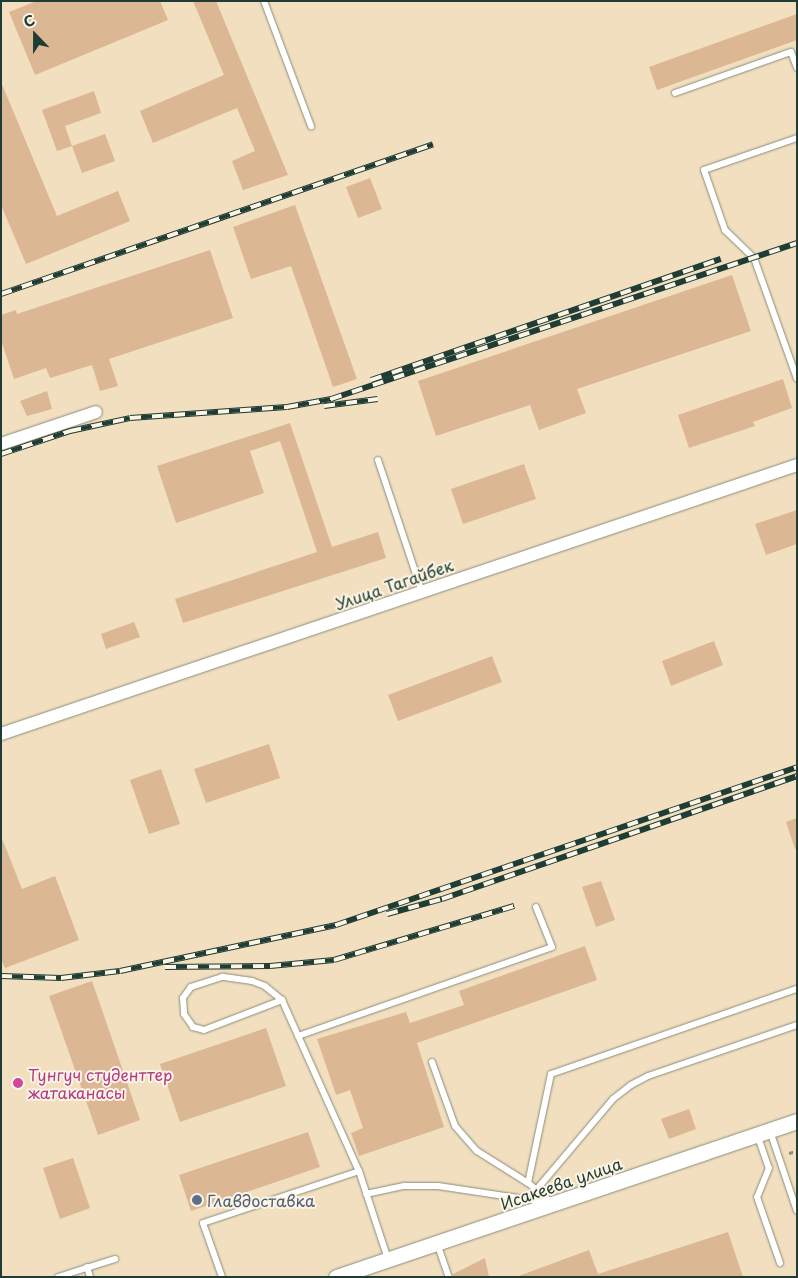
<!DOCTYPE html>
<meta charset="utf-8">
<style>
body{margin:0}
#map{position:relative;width:798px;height:1278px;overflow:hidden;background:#f2dfc0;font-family:"Playpen Sans",sans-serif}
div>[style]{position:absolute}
.building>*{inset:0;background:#dbb793}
.path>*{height:2.5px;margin-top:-1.25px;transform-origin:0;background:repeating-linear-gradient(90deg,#888e7a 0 4px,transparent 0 8px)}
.roads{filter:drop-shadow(0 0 1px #888e7a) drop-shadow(0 0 1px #888e7a)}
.service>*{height:6px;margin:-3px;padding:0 3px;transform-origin:3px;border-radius:3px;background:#fff}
.minor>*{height:12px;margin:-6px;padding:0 6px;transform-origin:6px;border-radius:6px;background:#fff}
.tertiary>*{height:15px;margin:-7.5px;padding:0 7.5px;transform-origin:7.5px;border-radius:7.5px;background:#fff}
.rail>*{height:5.5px;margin-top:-2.75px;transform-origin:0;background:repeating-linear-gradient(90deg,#fcf5e5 0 11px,#1f3d34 0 22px);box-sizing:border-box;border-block:1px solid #1f3d34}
.dots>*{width:14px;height:14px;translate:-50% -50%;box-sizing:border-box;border:2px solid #fcf5e5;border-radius:50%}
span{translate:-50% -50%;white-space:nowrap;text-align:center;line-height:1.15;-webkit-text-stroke:4px #fcf5e5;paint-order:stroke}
.street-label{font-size:16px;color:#1f3d34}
.hotel-label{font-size:16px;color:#b23c85}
.left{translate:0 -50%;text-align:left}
.service-label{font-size:16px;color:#4e5e75}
.frame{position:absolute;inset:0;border:2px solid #1f3d34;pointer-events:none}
.north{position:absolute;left:10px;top:10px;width:50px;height:50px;-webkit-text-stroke:4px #fcf5e5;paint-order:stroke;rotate:338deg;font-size:14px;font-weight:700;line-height:20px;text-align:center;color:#1f3d34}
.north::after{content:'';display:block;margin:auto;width:18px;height:22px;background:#1f3d34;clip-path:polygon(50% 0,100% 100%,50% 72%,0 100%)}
</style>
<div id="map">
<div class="building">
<i style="clip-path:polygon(37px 1px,160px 1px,168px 20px,35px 75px,9px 12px)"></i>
<i style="clip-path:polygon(193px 1px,216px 1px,288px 175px,243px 190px,232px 161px,255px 151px,237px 108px,153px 143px,140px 111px,224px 75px)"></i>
<i style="clip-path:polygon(797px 14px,797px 40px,657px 90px,649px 67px)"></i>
<i style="clip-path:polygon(1px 82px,57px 216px,118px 191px,130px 221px,26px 264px,1px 205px)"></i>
<i style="clip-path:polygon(94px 91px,101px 113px,65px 126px,72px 146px,57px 151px,42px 110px)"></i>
<i style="clip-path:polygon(105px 134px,115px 161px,82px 173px,72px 146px)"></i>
<i style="clip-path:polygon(370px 178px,382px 209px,358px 218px,346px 187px)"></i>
<i style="clip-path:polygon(295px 205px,357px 379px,333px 387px,291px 266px,251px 279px,233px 227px)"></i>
<i style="clip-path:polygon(210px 250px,233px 318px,109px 359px,118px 386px,100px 391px,92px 365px,50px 378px,46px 368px,14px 379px,1px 340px,1px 315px,16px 310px,17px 314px)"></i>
<i style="clip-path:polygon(732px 275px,751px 331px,577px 389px,586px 413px,539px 430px,530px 405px,436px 436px,418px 381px)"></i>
<i style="clip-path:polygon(783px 379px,792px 408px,753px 422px,755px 426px,689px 448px,678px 415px)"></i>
<i style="clip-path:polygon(47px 391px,52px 409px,27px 416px,20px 401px)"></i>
<i style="clip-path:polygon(290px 423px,332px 547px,378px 532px,386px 558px,183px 623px,175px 599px,317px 552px,280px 441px,250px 451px,264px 493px,176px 523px,157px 466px)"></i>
<i style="clip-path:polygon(524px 464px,536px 499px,463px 524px,451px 489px)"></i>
<i style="clip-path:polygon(797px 510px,797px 544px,766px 555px,755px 524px)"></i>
<i style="clip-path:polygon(134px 622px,140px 637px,106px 649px,101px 634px)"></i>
<i style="clip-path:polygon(714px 641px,723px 665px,671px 686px,662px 661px)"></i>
<i style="clip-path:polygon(492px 656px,502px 682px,398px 721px,388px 695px)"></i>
<i style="clip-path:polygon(269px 744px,280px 778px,206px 803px,194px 769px)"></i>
<i style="clip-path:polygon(161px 769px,180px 824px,149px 834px,130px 780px)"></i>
<i style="clip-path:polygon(797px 818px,797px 849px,795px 849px,786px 822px)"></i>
<i style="clip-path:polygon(1px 836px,22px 889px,55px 876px,79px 940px,5px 968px,1px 959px)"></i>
<i style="clip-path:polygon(601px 881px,615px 920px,596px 927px,582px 887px)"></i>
<i style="clip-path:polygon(585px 946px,597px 980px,417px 1043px,444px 1127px,359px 1156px,351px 1133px,363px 1128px,350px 1090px,336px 1095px,317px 1039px,406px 1012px,410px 1023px,464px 1005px,459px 991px)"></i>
<i style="clip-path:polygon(92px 981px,140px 1120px,98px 1135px,49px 996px)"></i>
<i style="clip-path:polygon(266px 1028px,286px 1086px,180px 1122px,160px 1064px)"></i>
<i style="clip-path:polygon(689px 1109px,696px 1129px,669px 1139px,661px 1119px)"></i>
<i style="clip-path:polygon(308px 1132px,320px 1167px,191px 1211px,179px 1175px)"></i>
<i style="clip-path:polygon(73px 1158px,90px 1208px,60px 1219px,43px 1168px)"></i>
<i style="clip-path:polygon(728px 1232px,743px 1277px,516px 1277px,589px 1250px,598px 1274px)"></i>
<i style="clip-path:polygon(485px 1258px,489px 1277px,454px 1277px,453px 1274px)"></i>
</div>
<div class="path">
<i style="left:789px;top:1153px;width:8px;rotate:-14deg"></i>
</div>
<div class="roads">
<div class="service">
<i style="left:264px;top:1px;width:134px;rotate:69.4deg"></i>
<i style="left:675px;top:93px;width:123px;rotate:-19.5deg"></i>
<i style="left:791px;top:52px;width:17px;rotate:69deg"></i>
<i style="left:797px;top:138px;width:98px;rotate:161deg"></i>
<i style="left:704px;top:170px;width:64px;rotate:70.7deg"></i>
<i style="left:725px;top:230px;width:40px;rotate:44deg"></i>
<i style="left:754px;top:258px;width:128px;rotate:70.4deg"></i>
<i style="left:378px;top:460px;width:139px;rotate:71.6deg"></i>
<i style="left:282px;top:1000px;width:22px;rotate:-141deg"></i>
<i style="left:265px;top:986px;width:14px;rotate:-159deg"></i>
<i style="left:252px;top:981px;width:30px;rotate:-172deg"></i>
<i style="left:222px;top:977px;width:33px;rotate:162deg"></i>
<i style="left:191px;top:987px;width:14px;rotate:126deg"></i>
<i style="left:183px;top:998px;width:16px;rotate:86deg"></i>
<i style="left:184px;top:1014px;width:16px;rotate:55deg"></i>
<i style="left:193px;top:1027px;width:11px;rotate:15deg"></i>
<i style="left:204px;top:1030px;width:84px;rotate:-21deg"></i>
<i style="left:282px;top:1000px;width:188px;rotate:65.8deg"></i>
<i style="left:298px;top:1036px;width:269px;rotate:-19.3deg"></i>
<i style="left:552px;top:947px;width:43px;rotate:-111.8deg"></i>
<i style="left:432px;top:1062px;width:68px;rotate:70.2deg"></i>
<i style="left:455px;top:1126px;width:33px;rotate:49deg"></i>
<i style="left:477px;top:1151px;width:60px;rotate:32.1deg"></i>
<i style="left:770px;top:1131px;width:84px;rotate:71.4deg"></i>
<i style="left:757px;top:1134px;width:36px;rotate:71deg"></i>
<i style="left:769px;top:1168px;width:31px;rotate:112deg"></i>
<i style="left:757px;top:1197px;width:70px;rotate:70.8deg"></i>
<i style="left:537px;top:1189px;width:118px;rotate:-49.8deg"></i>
<i style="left:613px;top:1099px;width:23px;rotate:-38deg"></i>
<i style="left:631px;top:1085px;width:19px;rotate:-28deg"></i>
<i style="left:648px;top:1076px;width:157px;rotate:-18.9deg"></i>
<i style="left:366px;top:1194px;width:40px;rotate:-12deg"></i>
<i style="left:405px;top:1186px;width:33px"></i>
<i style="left:438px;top:1186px;width:108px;rotate:8.5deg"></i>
<i style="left:551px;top:1202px;width:30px;rotate:-140deg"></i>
<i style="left:528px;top:1183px;width:111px;rotate:-78.1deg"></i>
<i style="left:551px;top:1074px;width:260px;rotate:-19.1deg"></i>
<i style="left:437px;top:1243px;width:36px;rotate:71deg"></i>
<i style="left:87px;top:1267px;width:10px;rotate:73deg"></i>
<i style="left:58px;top:1277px;width:60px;rotate:-17.5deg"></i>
<i style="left:222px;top:1277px;width:57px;rotate:-109.4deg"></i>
<i style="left:203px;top:1223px;width:164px;rotate:-18.4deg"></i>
<i style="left:359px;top:1171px;width:93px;rotate:71.8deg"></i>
</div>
<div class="minor">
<i style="left:1px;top:444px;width:100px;rotate:-18.6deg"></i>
<i style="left:1px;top:734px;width:840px;rotate:-18.67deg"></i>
</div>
<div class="tertiary">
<i style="left:336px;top:1277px;width:487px;rotate:-18.7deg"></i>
</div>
</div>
<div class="rail">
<i style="left:1px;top:294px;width:457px;rotate:-19.1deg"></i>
<i style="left:371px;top:380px;width:370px;rotate:-19.1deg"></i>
<i style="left:324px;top:406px;width:54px;rotate:-7.4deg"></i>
<i style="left:1px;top:454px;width:73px;rotate:-18.4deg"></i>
<i style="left:70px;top:431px;width:61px;rotate:-12.2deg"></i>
<i style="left:130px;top:418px;width:157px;rotate:-4deg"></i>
<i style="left:287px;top:407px;width:45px;rotate:-10.3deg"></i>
<i style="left:331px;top:399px;width:491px;rotate:-18.5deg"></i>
<i style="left:387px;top:914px;width:57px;rotate:-15.3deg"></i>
<i style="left:442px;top:899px;width:376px;rotate:-19.1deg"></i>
<i style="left:165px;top:967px;width:105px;rotate:-0.5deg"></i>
<i style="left:270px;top:966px;width:64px;rotate:-5.4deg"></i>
<i style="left:334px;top:960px;width:188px;rotate:-16.7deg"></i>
<i style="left:1px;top:976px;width:60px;rotate:1.9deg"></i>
<i style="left:61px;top:978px;width:59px;rotate:-6.8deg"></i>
<i style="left:120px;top:971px;width:221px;rotate:-12deg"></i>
<i style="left:336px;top:925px;width:487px;rotate:-18.9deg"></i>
</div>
<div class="dots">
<i style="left:18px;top:1083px;background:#d1479c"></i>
<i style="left:197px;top:1200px;background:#5c6f8a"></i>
</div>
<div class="street-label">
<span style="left:394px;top:584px;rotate:-19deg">Улица Тагайбек</span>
<span style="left:561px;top:1183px;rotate:-19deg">Исакеева улица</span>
</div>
<div class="hotel-label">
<span class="left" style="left:28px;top:1083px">Тунгуч студенттер<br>жатаканасы</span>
</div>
<div class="service-label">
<span class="left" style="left:207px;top:1200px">Главдоставка</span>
</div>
<div class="frame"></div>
<div class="north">С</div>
</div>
